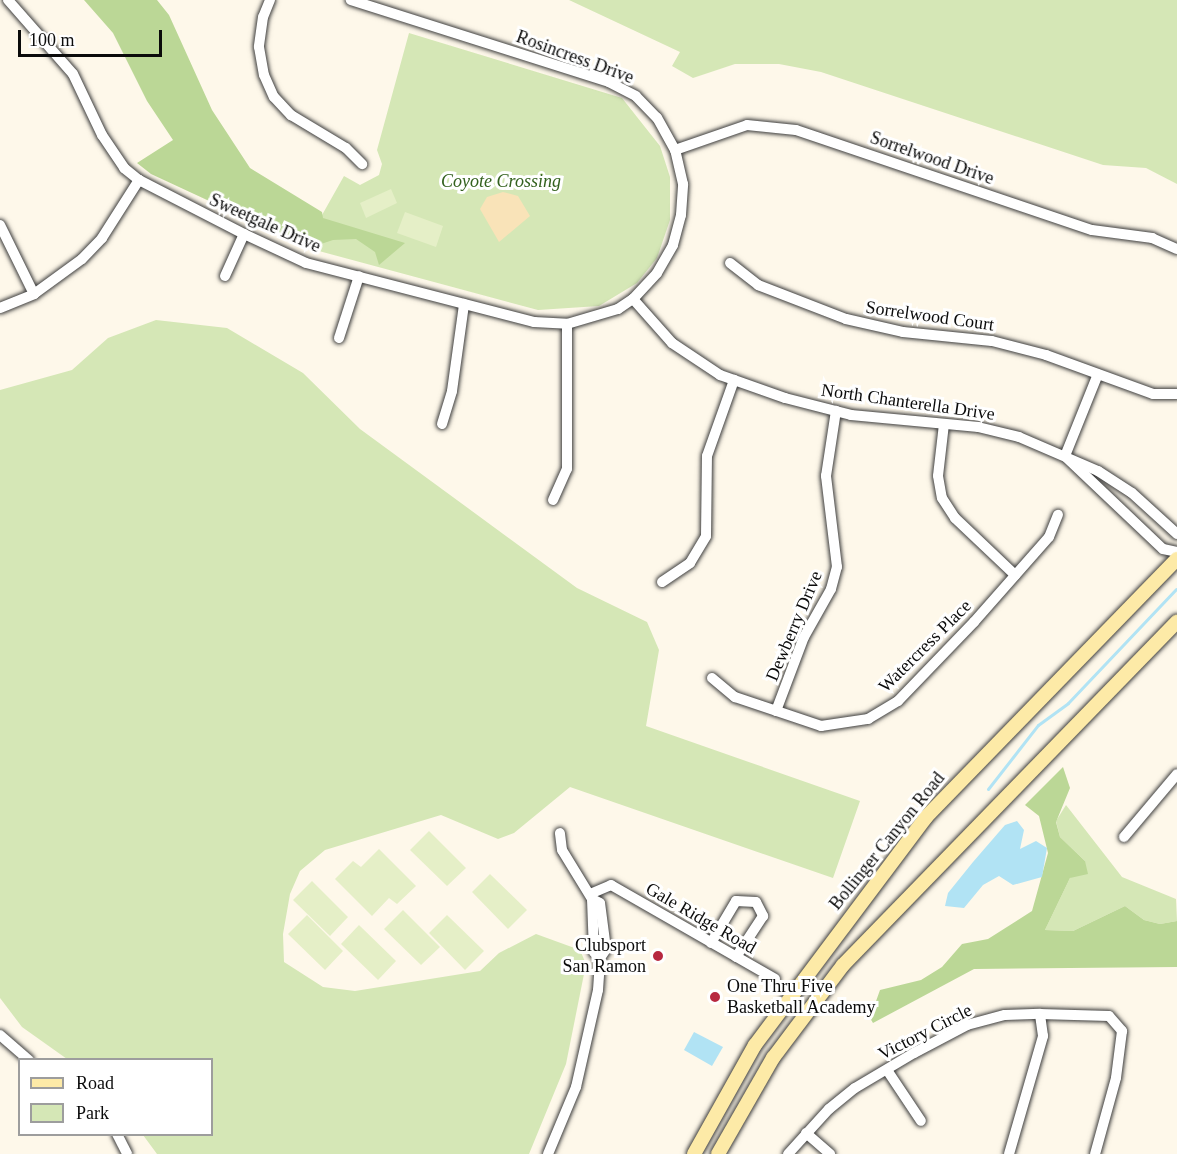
<!DOCTYPE html>
<style>
body{margin:0}
#map{position:relative;width:1177px;height:1154px;overflow:hidden;background:#fef8ea;font-family:"Times New Roman",serif}
div>[style]{position:absolute}
.green>*{inset:0;background:#d5e7b6}
.forest>*{inset:0;background:#bbd796}
.sand>*{inset:0;background:#f9e3b8}
.pitch>*{inset:0;background:#e5efc7}
.water>*{inset:0;background:#b1e3f4}
.stream>*{height:3px;margin:-1.5px;padding:0 1.5px;transform-origin:1.5px;border-radius:1.5px;background:#b1e3f4}
.roads{filter:drop-shadow(0 0 2px #3e3e3e) drop-shadow(0 0 2px #3e3e3e)}
.street>*{height:10px;margin:-5px;padding:0 5px;transform-origin:5px;border-radius:5px;background:#fff}
.secondary>*{height:14px;margin:-7px;padding:0 7px;transform-origin:7px;border-radius:7px;background:#fdeaa7}
.dots>*{width:16px;height:16px;translate:-50% -50%;box-sizing:border-box;border:3px solid #fff;border-radius:50%}
span{translate:-50% -50%;white-space:nowrap;text-align:center;line-height:1.15;-webkit-text-stroke:6px #fff;paint-order:stroke}
.street-label{font-size:18px;color:#0b0b0b}
.park-label{font-size:18px;color:#33611e;font-style:italic}
.poi-label{font-size:18px;color:#0b0b0b}
.right{translate:-100% -50%;text-align:right}
.left{translate:0 -50%;text-align:left}
.legend{position:absolute;left:18px;top:1058px;width:195px;height:78px;box-sizing:border-box;background:#fff;border:2px solid #9d9d9d;margin:0;padding:8px 10px;list-style:none;font-size:18px;color:#0b0b0b}
.legend li{display:flex;align-items:center;gap:12px;height:30px}
.legend b{width:30px;border:2px solid #9d9d9d}
.scale{position:absolute;left:18px;top:30px;width:144px;height:27px;box-sizing:border-box;border:3px solid #0b0b0b;border-top:0;padding-left:8px;font-size:18px;line-height:21px;white-space:nowrap;color:#0b0b0b;-webkit-text-stroke:4px #fff;paint-order:stroke}
</style>
<div id="map">
<div class="green">
<i style="clip-path:polygon(569px 0,1177px 0,1177px 184px,1146px 168px,1103px 165px,821px 72px,779px 64px,735px 64px,693px 78px,672px 66px,680px 52px)"></i>
<i style="clip-path:polygon(409px 33px,622px 98px,660px 146px,670px 177px,670px 220px,657px 258px,637px 283px,599px 306px,538px 310px,304px 247px,344px 176px,360px 185px,379px 175px,382px 164px,377px 150px)"></i>
<i style="clip-path:polygon(156px 320px,227px 328px,303px 373px,360px 429px,577px 588px,647px 622px,659px 650px,646px 726px,860px 801px,833px 878px,570px 787px,514px 833px,498px 839px,441px 815px,325px 850px,300px 871px,290px 894px,283px 934px,284px 962px,323px 987px,355px 991px,480px 971px,499px 953px,536px 934px,580px 950px,586px 964px,566px 1064px,529px 1154px,157px 1154px,143px 1135px,212px 1134px,212px 1060px,67px 1059px,22px 1027px,0 998px,0 390px,72px 370px,108px 338px)"></i>
<i style="clip-path:polygon(1066px 805px,1122px 877px,1176px 899px,1177px 921px,1160px 924px,1144px 920px,1125px 906px,1073px 931px,1045px 930px,1070px 878px,1085px 861px,1060px 837px,1056px 821px)"></i>
</div>
<div class="forest">
<i style="clip-path:polygon(84px 0,157px 0,169px 15px,212px 110px,250px 168px,322px 212px,323px 218px,405px 243px,379px 265px,375px 252px,356px 239px,333px 240px,318px 245px,315px 250px,151px 174px,137px 163px,173px 140px,147px 101px,113px 33px)"></i>
<i style="clip-path:polygon(1063px 767px,1070px 788px,1056px 822px,1060px 837px,1085px 861px,1088px 874px,1070px 878px,1045px 930px,1073px 931px,1125px 906px,1144px 920px,1160px 924px,1177px 921px,1177px 967px,974px 969px,873px 1023px,870px 1018px,880px 990px,921px 980px,942px 967px,962px 944px,988px 939px,1032px 911px,1048px 853px,1039px 816px,1025px 805px)"></i>
</div>
<div class="sand">
<i style="clip-path:polygon(503px 192px,518px 196px,530px 216px,499px 242px,480px 209px,487px 197px)"></i>
</div>
<div class="pitch">
<i style="clip-path:polygon(391px 189px,397px 203px,366px 218px,360px 203px)"></i>
<i style="clip-path:polygon(405px 212px,443px 226px,436px 247px,397px 233px)"></i>
<i style="clip-path:polygon(429px 831px,466px 868px,447px 886px,410px 850px)"></i>
<i style="clip-path:polygon(379px 849px,416px 886px,397px 904px,389px 898px,372px 916px,335px 879px,353px 861px,361px 867px)"></i>
<i style="clip-path:polygon(490px 874px,527px 910px,508px 929px,472px 892px)"></i>
<i style="clip-path:polygon(312px 881px,348px 917px,330px 936px,293px 900px)"></i>
<i style="clip-path:polygon(403px 910px,440px 947px,421px 965px,384px 929px)"></i>
<i style="clip-path:polygon(307px 915px,343px 951px,325px 970px,288px 934px)"></i>
<i style="clip-path:polygon(447px 915px,484px 951px,465px 970px,429px 933px)"></i>
<i style="clip-path:polygon(359px 925px,396px 961px,378px 980px,341px 944px)"></i>
</div>
<div class="water">
<i style="clip-path:polygon(1017px 821px,1024px 830px,1020px 849px,1036px 841px,1047px 848px,1042px 877px,1013px 885px,999px 876px,983px 885px,964px 908px,945px 906px,948px 893px,973px 862px,1005px 825px)"></i>
<i style="clip-path:polygon(694px 1032px,723px 1047px,712px 1066px,684px 1050px)"></i>
</div>
<div class="stream">
<i style="left:988px;top:789px;width:81px;rotate:-52deg"></i>
<i style="left:1038px;top:725px;width:37px;rotate:-36deg"></i>
<i style="left:1068px;top:703px;width:157px;rotate:-46.5deg"></i>
</div>
<div class="roads">
<div class="street">
<i style="left:8px;top:0;width:98px;rotate:48.7deg"></i>
<i style="left:73px;top:74px;width:68px;rotate:64.6deg"></i>
<i style="left:102px;top:135px;width:40px;rotate:56deg"></i>
<i style="left:124px;top:168px;width:19px;rotate:39deg"></i>
<i style="left:139px;top:180px;width:118px;rotate:27.2deg"></i>
<i style="left:244px;top:234px;width:68px;rotate:25.1deg"></i>
<i style="left:306px;top:263px;width:236px;rotate:14.5deg"></i>
<i style="left:534px;top:322px;width:33px;rotate:3deg"></i>
<i style="left:567px;top:324px;width:53px;rotate:-16.4deg"></i>
<i style="left:618px;top:309px;width:18px;rotate:-34deg"></i>
<i style="left:633px;top:299px;width:35px;rotate:-47deg"></i>
<i style="left:657px;top:273px;width:32px;rotate:-60deg"></i>
<i style="left:673px;top:245px;width:31px;rotate:-75deg"></i>
<i style="left:681px;top:215px;width:31px;rotate:-86deg"></i>
<i style="left:683px;top:184px;width:35px;rotate:-103deg"></i>
<i style="left:675px;top:150px;width:37px;rotate:-119deg"></i>
<i style="left:657px;top:118px;width:30px;rotate:-134deg"></i>
<i style="left:636px;top:96px;width:30px;rotate:-153deg"></i>
<i style="left:609px;top:82px;width:271px;rotate:-162.4deg"></i>
<i style="left:270px;top:0;width:18px;rotate:112deg"></i>
<i style="left:263px;top:17px;width:30px;rotate:98deg"></i>
<i style="left:259px;top:47px;width:28px;rotate:80deg"></i>
<i style="left:264px;top:75px;width:24px;rotate:66deg"></i>
<i style="left:274px;top:97px;width:25px;rotate:47deg"></i>
<i style="left:291px;top:115px;width:64px;rotate:31deg"></i>
<i style="left:346px;top:148px;width:23px;rotate:45deg"></i>
<i style="left:675px;top:150px;width:76px;rotate:-19.1deg"></i>
<i style="left:747px;top:125px;width:49px;rotate:5.8deg"></i>
<i style="left:796px;top:130px;width:312px;rotate:18.7deg"></i>
<i style="left:1092px;top:230px;width:61px;rotate:7.6deg"></i>
<i style="left:1152px;top:238px;width:27px;rotate:24deg"></i>
<i style="left:0;top:225px;width:77px;rotate:63.8deg"></i>
<i style="left:730px;top:263px;width:36px;rotate:38deg"></i>
<i style="left:758px;top:285px;width:94px;rotate:21.1deg"></i>
<i style="left:846px;top:319px;width:58px;rotate:12.8deg"></i>
<i style="left:903px;top:332px;width:89px;rotate:5.8deg"></i>
<i style="left:992px;top:341px;width:56px;rotate:14.5deg"></i>
<i style="left:1046px;top:355px;width:114px;rotate:20deg"></i>
<i style="left:1153px;top:394px;width:24px"></i>
<i style="left:225px;top:276px;width:46px;rotate:-65.7deg"></i>
<i style="left:633px;top:299px;width:59px;rotate:48.4deg"></i>
<i style="left:672px;top:343px;width:58px;rotate:33.7deg"></i>
<i style="left:720px;top:375px;width:69px;rotate:19.5deg"></i>
<i style="left:785px;top:398px;width:68px;rotate:14.4deg"></i>
<i style="left:851px;top:415px;width:128px;rotate:5.4deg"></i>
<i style="left:978px;top:427px;width:42px;rotate:13.7deg"></i>
<i style="left:1019px;top:437px;width:86px;rotate:23.3deg"></i>
<i style="left:1098px;top:471px;width:40px;rotate:32.9deg"></i>
<i style="left:1132px;top:493px;width:61px;rotate:42.3deg"></i>
<i style="left:0;top:308px;width:37px;rotate:-22deg"></i>
<i style="left:34px;top:294px;width:59px;rotate:-36.1deg"></i>
<i style="left:82px;top:259px;width:29px;rotate:-46deg"></i>
<i style="left:102px;top:238px;width:69px;rotate:-57.5deg"></i>
<i style="left:339px;top:338px;width:65px;rotate:-72.1deg"></i>
<i style="left:442px;top:424px;width:34px;rotate:-73deg"></i>
<i style="left:452px;top:391px;width:88px;rotate:-82.1deg"></i>
<i style="left:944px;top:424px;width:52px;rotate:96.6deg"></i>
<i style="left:938px;top:476px;width:22px;rotate:80deg"></i>
<i style="left:942px;top:498px;width:24px;rotate:57deg"></i>
<i style="left:955px;top:518px;width:83px;rotate:43.5deg"></i>
<i style="left:1065px;top:456px;width:88px;rotate:-68.1deg"></i>
<i style="left:1067px;top:458px;width:132px;rotate:43.5deg"></i>
<i style="left:1163px;top:549px;width:14px;rotate:12deg"></i>
<i style="left:553px;top:500px;width:34px;rotate:-66deg"></i>
<i style="left:567px;top:469px;width:145px;rotate:-90deg"></i>
<i style="left:662px;top:582px;width:34px;rotate:-34deg"></i>
<i style="left:690px;top:563px;width:31px;rotate:-59deg"></i>
<i style="left:706px;top:536px;width:80px;rotate:-89.3deg"></i>
<i style="left:707px;top:456px;width:81px;rotate:-70.4deg"></i>
<i style="left:712px;top:678px;width:30px;rotate:40deg"></i>
<i style="left:735px;top:697px;width:91px;rotate:18.6deg"></i>
<i style="left:821px;top:726px;width:48px;rotate:-8.5deg"></i>
<i style="left:868px;top:719px;width:35px;rotate:-31deg"></i>
<i style="left:898px;top:701px;width:110px;rotate:-46.1deg"></i>
<i style="left:974px;top:622px;width:113px;rotate:-48.6deg"></i>
<i style="left:1049px;top:537px;width:24px;rotate:-68deg"></i>
<i style="left:776px;top:711px;width:79px;rotate:-69.3deg"></i>
<i style="left:804px;top:637px;width:55px;rotate:-60.6deg"></i>
<i style="left:831px;top:589px;width:23px;rotate:-75deg"></i>
<i style="left:837px;top:567px;width:92px;rotate:-96.9deg"></i>
<i style="left:826px;top:476px;width:66px;rotate:-81.3deg"></i>
<i style="left:1124px;top:837px;width:82px;rotate:-49.9deg"></i>
<i style="left:590px;top:894px;width:23px;rotate:-23deg"></i>
<i style="left:611px;top:885px;width:189px;rotate:29.8deg"></i>
<i style="left:592px;top:899px;width:53px;rotate:87.8deg"></i>
<i style="left:594px;top:952px;width:8px;rotate:45deg"></i>
<i style="left:711px;top:943px;width:49px;rotate:-59.2deg"></i>
<i style="left:736px;top:901px;width:20px;rotate:3deg"></i>
<i style="left:756px;top:902px;width:16px;rotate:63deg"></i>
<i style="left:763px;top:916px;width:49px;rotate:123.4deg"></i>
<i style="left:0;top:1035px;width:38px;rotate:41deg"></i>
<i style="left:887px;top:1070px;width:61px;rotate:56.3deg"></i>
<i style="left:806px;top:1133px;width:32px;rotate:41deg"></i>
<i style="left:117px;top:1134px;width:22px;rotate:63deg"></i>
<i style="left:548px;top:1154px;width:73px;rotate:-67.3deg"></i>
<i style="left:576px;top:1087px;width:99px;rotate:-77.2deg"></i>
<i style="left:598px;top:990px;width:32px;rotate:-86deg"></i>
<i style="left:600px;top:958px;width:11px;rotate:-56deg"></i>
<i style="left:606px;top:949px;width:46px;rotate:-97.4deg"></i>
<i style="left:600px;top:903px;width:9px;rotate:-153deg"></i>
<i style="left:592px;top:899px;width:57px;rotate:-121.5deg"></i>
<i style="left:562px;top:850px;width:17px;rotate:-97deg"></i>
<i style="left:788px;top:1154px;width:61px;rotate:-47.7deg"></i>
<i style="left:829px;top:1109px;width:33px;rotate:-39deg"></i>
<i style="left:855px;top:1088px;width:69px;rotate:-30.7deg"></i>
<i style="left:914px;top:1053px;width:60px;rotate:-27.8deg"></i>
<i style="left:967px;top:1025px;width:39px;rotate:-15deg"></i>
<i style="left:1005px;top:1015px;width:35px;rotate:-2deg"></i>
<i style="left:1040px;top:1014px;width:69px;rotate:1.7deg"></i>
<i style="left:1109px;top:1016px;width:20px;rotate:49deg"></i>
<i style="left:1122px;top:1031px;width:47px;rotate:97.3deg"></i>
<i style="left:1116px;top:1078px;width:79px;rotate:105.4deg"></i>
<i style="left:1009px;top:1154px;width:123px;rotate:-73.9deg"></i>
<i style="left:1043px;top:1036px;width:22px;rotate:-98deg"></i>
</div>
<div class="secondary">
<i style="left:694px;top:1154px;width:125px;rotate:-60.8deg"></i>
<i style="left:755px;top:1045px;width:285px;rotate:-53.1deg"></i>
<i style="left:926px;top:817px;width:360px;rotate:-45.8deg"></i>
<i style="left:718px;top:1154px;width:111px;rotate:-60.2deg"></i>
<i style="left:773px;top:1058px;width:116px;rotate:-53deg"></i>
<i style="left:843px;top:965px;width:479px;rotate:-45.8deg"></i>
</div>
</div>
<div class="dots">
<i style="left:658px;top:956px;background:#b7283f"></i>
<i style="left:715px;top:997px;background:#b7283f"></i>
</div>
<div class="street-label">
<span style="left:575px;top:57px;rotate:20deg">Rosincress Drive</span>
<span style="left:932px;top:158px;rotate:19deg">Sorrelwood Drive</span>
<span style="left:265px;top:223px;rotate:24deg">Sweetgale Drive</span>
<span style="left:930px;top:316px;rotate:8deg">Sorrelwood Court</span>
<span style="left:908px;top:402px;rotate:8deg">North Chanterella Drive</span>
<span style="left:794px;top:626px;rotate:-67deg">Dewberry Drive</span>
<span style="left:925px;top:646px;rotate:-45deg">Watercress Place</span>
<span style="left:887px;top:841px;rotate:-51deg">Bollinger Canyon Road</span>
<span style="left:701px;top:918px;rotate:30deg">Gale Ridge Road</span>
<span style="left:925px;top:1032px;rotate:-27deg">Victory Circle</span>
</div>
<div class="park-label">
<span style="left:501px;top:181px">Coyote Crossing</span>
</div>
<div class="poi-label">
<span class="right" style="left:646px;top:956px">Clubsport<br>San Ramon</span>
<span class="left" style="left:727px;top:997px">One Thru Five<br>Basketball Academy</span>
</div>
<ul class="legend">
<li><b style="height:8px;background:#fdeaa7"></b>Road</li>
<li><b style="height:16px;background:#d5e7b6"></b>Park</li>
</ul>
<div class="scale">100 m</div>
</div>
